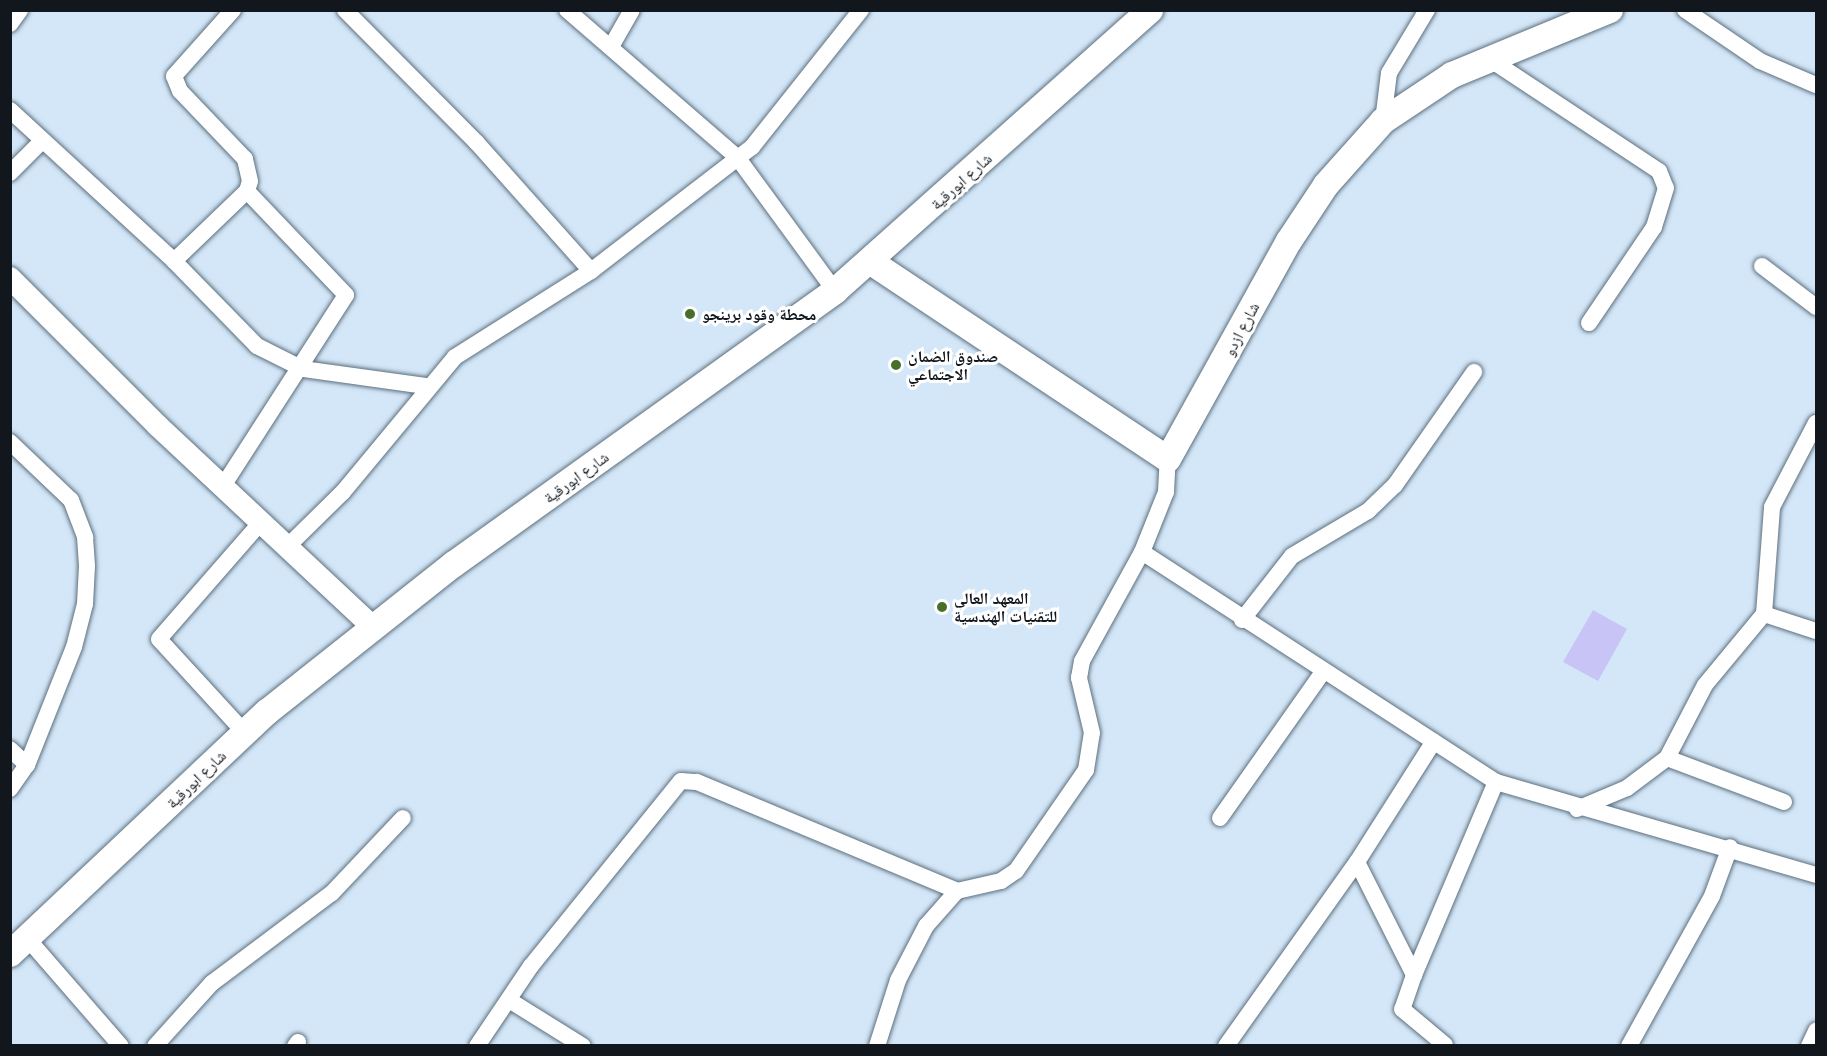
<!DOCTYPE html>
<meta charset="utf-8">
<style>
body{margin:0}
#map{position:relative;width:1827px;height:1056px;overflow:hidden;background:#d3e7f8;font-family:"PT Serif","Noto Naskh Arabic",serif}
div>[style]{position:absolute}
.green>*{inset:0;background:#c9c4f6}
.roads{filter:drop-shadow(0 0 2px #5d6f7e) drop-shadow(0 0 2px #5d6f7e)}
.street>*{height:16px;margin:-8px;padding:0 8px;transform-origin:8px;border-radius:8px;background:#fff}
.secondary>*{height:22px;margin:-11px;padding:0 11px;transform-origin:11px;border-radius:11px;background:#fff}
.primary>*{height:26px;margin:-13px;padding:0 13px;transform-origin:13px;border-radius:13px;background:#fff}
.dots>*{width:16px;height:16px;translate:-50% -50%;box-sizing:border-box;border:3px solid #fff;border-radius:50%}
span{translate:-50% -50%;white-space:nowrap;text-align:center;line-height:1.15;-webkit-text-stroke:6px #fff;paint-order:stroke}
.street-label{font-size:16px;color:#11171d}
.poi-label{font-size:16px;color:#11171d;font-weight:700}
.left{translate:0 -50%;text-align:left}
.frame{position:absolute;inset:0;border:12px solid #11171d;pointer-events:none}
</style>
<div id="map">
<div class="green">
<i style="clip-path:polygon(1593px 610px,1627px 629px,1598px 681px,1563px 662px)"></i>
</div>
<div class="roads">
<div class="street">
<i style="left:345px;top:10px;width:187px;rotate:45.2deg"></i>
<i style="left:477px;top:143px;width:171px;rotate:48.3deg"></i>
<i style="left:567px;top:10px;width:225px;rotate:40.9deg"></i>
<i style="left:737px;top:157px;width:166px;rotate:53.8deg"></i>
<i style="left:1685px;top:10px;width:91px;rotate:34.2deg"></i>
<i style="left:1760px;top:61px;width:61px;rotate:23.2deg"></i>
<i style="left:10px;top:24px;width:17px;rotate:-54deg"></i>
<i style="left:612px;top:45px;width:40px;rotate:-60.3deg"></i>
<i style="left:1488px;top:58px;width:205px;rotate:33.5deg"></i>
<i style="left:1659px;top:171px;width:18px;rotate:68deg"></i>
<i style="left:1666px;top:188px;width:41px;rotate:107.1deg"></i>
<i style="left:1654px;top:227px;width:116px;rotate:124.1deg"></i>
<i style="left:10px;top:110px;width:223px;rotate:42.6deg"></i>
<i style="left:174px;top:261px;width:119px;rotate:45.7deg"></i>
<i style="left:257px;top:346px;width:51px;rotate:26.6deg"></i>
<i style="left:303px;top:369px;width:123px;rotate:7.9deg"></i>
<i style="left:1383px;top:121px;width:48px;rotate:-82.9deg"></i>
<i style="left:1389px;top:73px;width:74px;rotate:-58.9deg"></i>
<i style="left:10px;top:173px;width:44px;rotate:-45deg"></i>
<i style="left:174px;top:261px;width:101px;rotate:-43.8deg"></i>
<i style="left:247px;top:191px;width:10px;rotate:-73deg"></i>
<i style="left:250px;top:181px;width:23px;rotate:-103deg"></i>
<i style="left:245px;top:159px;width:94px;rotate:-133.7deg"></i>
<i style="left:180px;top:91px;width:16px;rotate:-112deg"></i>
<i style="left:174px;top:76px;width:89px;rotate:-48.2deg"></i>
<i style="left:1762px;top:266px;width:68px;rotate:37.2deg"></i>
<i style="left:10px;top:442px;width:84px;rotate:43.6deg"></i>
<i style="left:71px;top:500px;width:40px;rotate:69deg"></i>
<i style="left:85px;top:537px;width:29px;rotate:86deg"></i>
<i style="left:87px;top:566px;width:38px;rotate:93deg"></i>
<i style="left:85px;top:604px;width:44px;rotate:104.3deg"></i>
<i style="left:74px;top:647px;width:127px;rotate:111.7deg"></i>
<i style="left:27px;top:765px;width:23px;rotate:-137deg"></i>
<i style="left:223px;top:486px;width:227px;rotate:-57.2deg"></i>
<i style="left:346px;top:295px;width:144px;rotate:-133.6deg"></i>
<i style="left:287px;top:547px;width:78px;rotate:-44.5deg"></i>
<i style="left:343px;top:492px;width:175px;rotate:-50.3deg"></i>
<i style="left:455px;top:357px;width:161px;rotate:-32.3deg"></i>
<i style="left:591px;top:271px;width:203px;rotate:-37.6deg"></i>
<i style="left:752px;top:147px;width:175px;rotate:-51.5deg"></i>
<i style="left:1142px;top:552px;width:422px;rotate:33deg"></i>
<i style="left:1496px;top:782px;width:333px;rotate:16.2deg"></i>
<i style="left:1764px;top:614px;width:55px;rotate:18.1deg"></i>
<i style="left:1242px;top:620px;width:81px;rotate:-52deg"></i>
<i style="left:1292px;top:556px;width:88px;rotate:-30.6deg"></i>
<i style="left:1368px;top:511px;width:37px;rotate:-44deg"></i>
<i style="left:1395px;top:485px;width:138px;rotate:-55deg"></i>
<i style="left:245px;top:733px;width:127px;rotate:-132.5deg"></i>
<i style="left:159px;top:639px;width:155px;rotate:-48.9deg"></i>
<i style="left:1667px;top:758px;width:125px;rotate:20.6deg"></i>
<i style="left:10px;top:789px;width:29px;rotate:-55deg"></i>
<i style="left:1577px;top:809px;width:54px;rotate:-22.8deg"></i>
<i style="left:1627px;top:788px;width:50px;rotate:-36.9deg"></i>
<i style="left:1667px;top:758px;width:82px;rotate:-62.5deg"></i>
<i style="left:1705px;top:685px;width:92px;rotate:-50.3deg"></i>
<i style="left:1764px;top:614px;width:107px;rotate:-85.7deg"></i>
<i style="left:1772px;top:507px;width:95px;rotate:-62.4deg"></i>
<i style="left:1220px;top:818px;width:179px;rotate:-54.8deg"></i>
<i style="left:1357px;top:862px;width:127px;rotate:63.2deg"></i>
<i style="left:1414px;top:975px;width:36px;rotate:109deg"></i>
<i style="left:1402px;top:1009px;width:56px;rotate:39.9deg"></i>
<i style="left:27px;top:938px;width:143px;rotate:49deg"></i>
<i style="left:1414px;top:975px;width:210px;rotate:-67deg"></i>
<i style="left:509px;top:1000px;width:87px;rotate:31.9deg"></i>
<i style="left:155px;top:1046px;width:85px;rotate:-47.9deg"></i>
<i style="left:212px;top:983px;width:150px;rotate:-36.9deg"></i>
<i style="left:332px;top:893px;width:103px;rotate:-46.6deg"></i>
<i style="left:295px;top:1046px;width:5px;rotate:-53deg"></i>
<i style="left:477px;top:1046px;width:97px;rotate:-56deg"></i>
<i style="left:531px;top:966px;width:238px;rotate:-51deg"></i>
<i style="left:681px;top:781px;width:16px;rotate:4deg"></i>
<i style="left:697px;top:782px;width:282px;rotate:22.7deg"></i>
<i style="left:877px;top:1046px;width:69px;rotate:-72.3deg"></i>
<i style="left:898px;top:980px;width:61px;rotate:-62.6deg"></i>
<i style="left:926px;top:926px;width:47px;rotate:-48.5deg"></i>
<i style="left:957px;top:891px;width:45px;rotate:-12.8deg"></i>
<i style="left:1001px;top:881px;width:18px;rotate:-34deg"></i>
<i style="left:1016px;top:871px;width:123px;rotate:-55.3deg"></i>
<i style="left:1086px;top:770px;width:37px;rotate:-81deg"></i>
<i style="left:1092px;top:733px;width:57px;rotate:-103.3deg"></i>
<i style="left:1079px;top:678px;width:17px;rotate:-80deg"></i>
<i style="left:1082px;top:661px;width:124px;rotate:-61.2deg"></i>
<i style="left:1142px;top:552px;width:65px;rotate:-68.2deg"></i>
<i style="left:1166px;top:492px;width:33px;rotate:-87deg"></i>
<i style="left:1226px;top:1046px;width:226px;rotate:-54.6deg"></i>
<i style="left:1357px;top:862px;width:143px;rotate:-57.5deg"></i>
<i style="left:1629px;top:1046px;width:171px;rotate:-61deg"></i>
<i style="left:1712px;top:896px;width:52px;rotate:-69.8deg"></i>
<i style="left:1809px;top:1046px;width:17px;rotate:-65deg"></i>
</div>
<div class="secondary">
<i style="left:10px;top:278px;width:209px;rotate:45deg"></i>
<i style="left:158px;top:426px;width:296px;rotate:43.1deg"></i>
</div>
<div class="primary">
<i style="left:871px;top:262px;width:356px;rotate:33.6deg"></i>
<i style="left:1168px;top:459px;width:249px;rotate:-61deg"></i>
<i style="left:1289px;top:241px;width:67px;rotate:-56.5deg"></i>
<i style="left:1326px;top:185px;width:86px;rotate:-48.3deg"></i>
<i style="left:1383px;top:121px;width:83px;rotate:-33.7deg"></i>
<i style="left:1452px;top:75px;width:171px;rotate:-22.4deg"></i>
<i style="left:10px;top:954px;width:353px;rotate:-43.3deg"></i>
<i style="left:267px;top:712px;width:238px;rotate:-38.4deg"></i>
<i style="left:454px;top:564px;width:469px;rotate:-35.6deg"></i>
<i style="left:835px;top:291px;width:422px;rotate:-41.7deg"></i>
</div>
</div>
<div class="dots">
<i style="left:690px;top:314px;background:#486f29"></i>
<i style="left:896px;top:365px;background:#486f29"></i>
<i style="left:942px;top:607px;background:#486f29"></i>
</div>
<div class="street-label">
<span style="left:961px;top:181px;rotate:-42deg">شارع ابورقية</span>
<span style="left:1241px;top:329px;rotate:-62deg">شارع ازدو</span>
<span style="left:576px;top:477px;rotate:-36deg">شارع ابورقية</span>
<span style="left:196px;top:779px;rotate:-44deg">شارع ابورقية</span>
</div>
<div class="poi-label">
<span class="left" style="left:702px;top:314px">محطة وقود برينجو</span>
<span class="left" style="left:908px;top:365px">صندوق الضمان<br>الاجتماعي</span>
<span class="left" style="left:954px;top:607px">المعهد العالي<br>للتقنيات الهندسية</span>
</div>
<div class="frame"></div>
</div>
